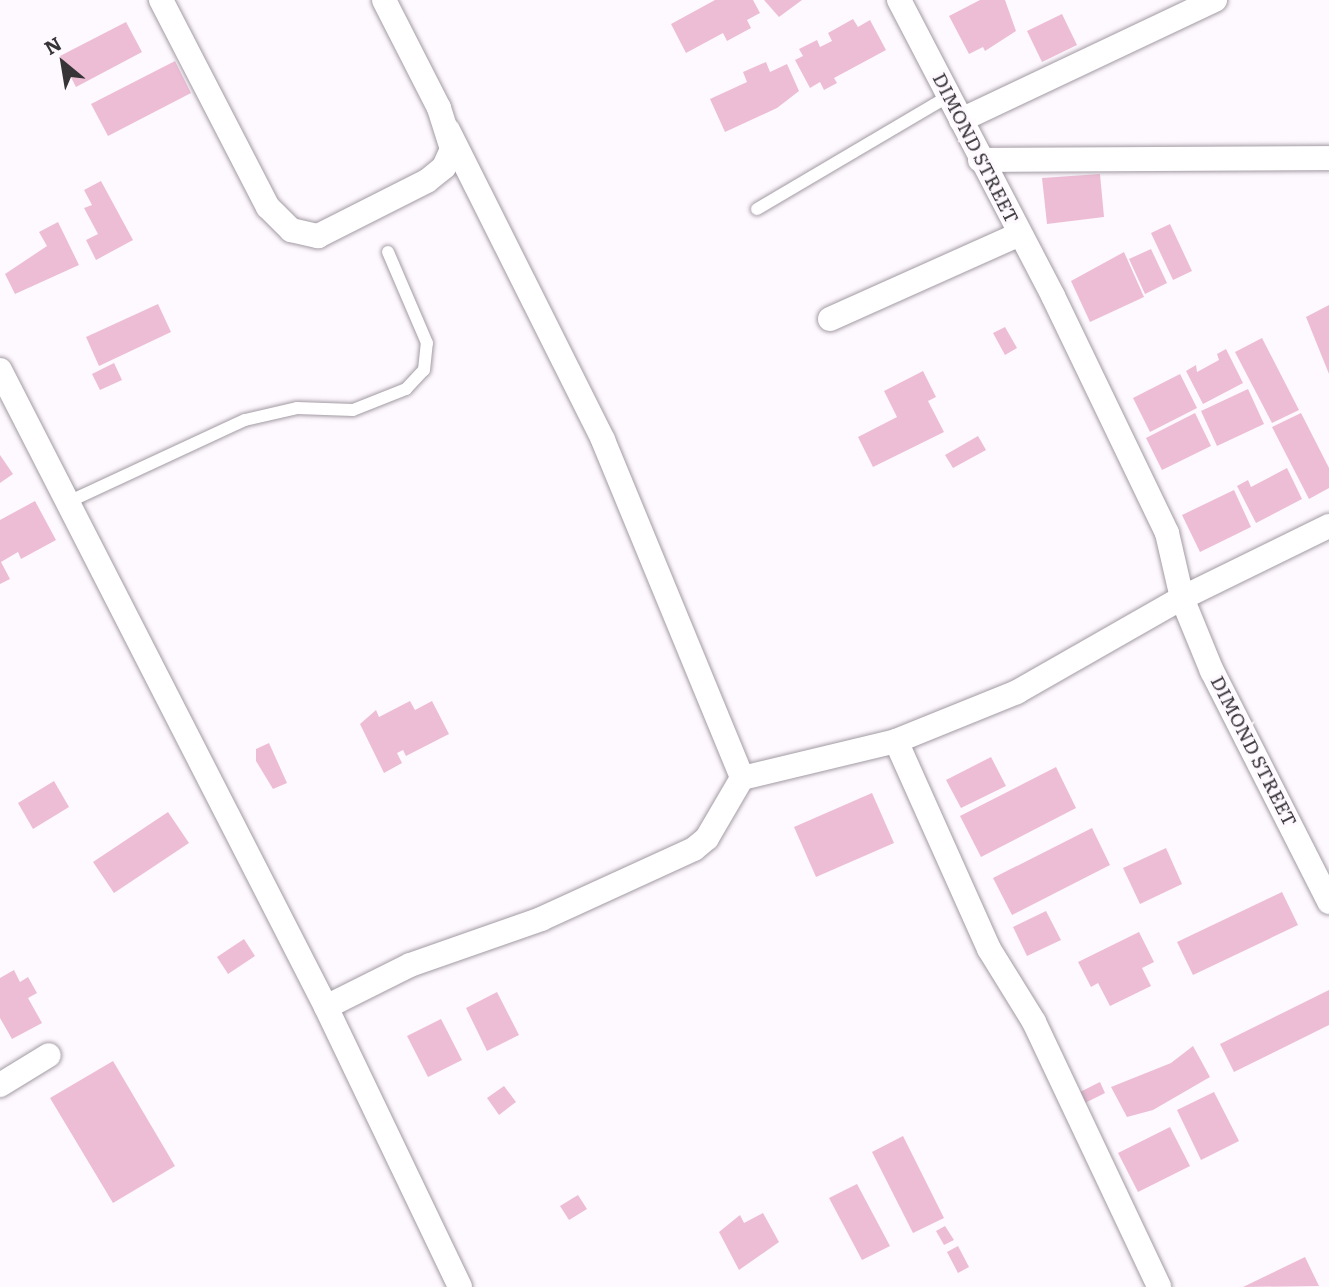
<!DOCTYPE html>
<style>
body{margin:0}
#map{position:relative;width:1329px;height:1287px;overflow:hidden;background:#fef9fe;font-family:Literata,serif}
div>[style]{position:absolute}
.building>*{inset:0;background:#edbdd6}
.roads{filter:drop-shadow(0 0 2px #a29aa3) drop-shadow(0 0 2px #a29aa3)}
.lane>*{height:12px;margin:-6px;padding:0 6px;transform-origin:6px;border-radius:6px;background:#fff}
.street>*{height:24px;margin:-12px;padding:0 12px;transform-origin:12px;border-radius:12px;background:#fff}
span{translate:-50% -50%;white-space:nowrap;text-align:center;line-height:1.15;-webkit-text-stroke:6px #fef9fe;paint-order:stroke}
.street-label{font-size:19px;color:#373438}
.north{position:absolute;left:28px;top:28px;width:70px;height:70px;-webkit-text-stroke:5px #fef9fe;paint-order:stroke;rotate:330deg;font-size:19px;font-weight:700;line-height:28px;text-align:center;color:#373438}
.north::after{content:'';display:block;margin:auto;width:24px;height:32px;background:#373438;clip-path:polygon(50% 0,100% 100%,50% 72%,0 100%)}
</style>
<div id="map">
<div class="building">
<i style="clip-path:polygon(715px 0,753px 0,760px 13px,747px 20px,751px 28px,727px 41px,723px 33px,686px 53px,671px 24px)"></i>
<i style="clip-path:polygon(764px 0,802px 0,779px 17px)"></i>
<i style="clip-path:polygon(980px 0,1005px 0,1016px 31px,985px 51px,983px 47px,969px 54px,949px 16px)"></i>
<i style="clip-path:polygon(1062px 14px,1077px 45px,1042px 62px,1027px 31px)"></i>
<i style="clip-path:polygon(853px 19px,858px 27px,870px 20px,886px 50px,834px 78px,837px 83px,824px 90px,820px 82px,810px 88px,795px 60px,803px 56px,799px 49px,817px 40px,820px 47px,832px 41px,828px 33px)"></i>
<i style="clip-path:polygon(126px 22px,142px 52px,76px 87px,60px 56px)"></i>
<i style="clip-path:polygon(175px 61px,191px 93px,108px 136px,91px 104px)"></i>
<i style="clip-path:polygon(766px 62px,770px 72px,787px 64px,799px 91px,777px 108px,725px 132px,710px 99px,747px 82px,743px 72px)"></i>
<i style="clip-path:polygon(1100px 174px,1104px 217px,1047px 224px,1042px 178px)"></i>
<i style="clip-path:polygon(101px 181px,133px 240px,96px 260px,86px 240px,98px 234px,84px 208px,92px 205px,84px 190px)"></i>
<i style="clip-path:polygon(58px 222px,79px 265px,15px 294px,5px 274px,47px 246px,39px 232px)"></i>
<i style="clip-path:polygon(1170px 224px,1192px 271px,1173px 280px,1151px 233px)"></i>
<i style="clip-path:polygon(1151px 249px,1167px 283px,1145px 294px,1129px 259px)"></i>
<i style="clip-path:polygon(1124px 252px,1144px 297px,1090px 322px,1071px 281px)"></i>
<i style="clip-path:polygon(158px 304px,171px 332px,99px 366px,86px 337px)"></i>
<i style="clip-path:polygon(1329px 305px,1329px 374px,1306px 317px)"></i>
<i style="clip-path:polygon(1005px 327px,1017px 348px,1005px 355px,993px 333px)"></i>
<i style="clip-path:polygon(1262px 338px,1299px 410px,1272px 423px,1235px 352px)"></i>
<i style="clip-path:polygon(1226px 349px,1243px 383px,1203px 404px,1186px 371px,1196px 365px,1197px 372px,1219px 360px,1217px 354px)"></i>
<i style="clip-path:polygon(114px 363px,122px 380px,100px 390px,92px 374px)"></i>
<i style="clip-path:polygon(923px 371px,936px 397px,928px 401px,944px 432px,873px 467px,858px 437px,897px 417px,884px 391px)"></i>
<i style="clip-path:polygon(1180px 374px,1197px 408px,1150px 432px,1133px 398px)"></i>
<i style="clip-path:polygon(1248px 389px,1264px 424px,1217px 446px,1201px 411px)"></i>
<i style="clip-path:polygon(1195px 413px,1211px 446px,1162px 470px,1146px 438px)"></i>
<i style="clip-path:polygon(1301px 413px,1329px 468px,1329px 488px,1309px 499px,1272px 427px)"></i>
<i style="clip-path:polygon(978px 436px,986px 450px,953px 468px,945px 455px)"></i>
<i style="clip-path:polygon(0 455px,13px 474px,0 483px)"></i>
<i style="clip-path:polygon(1287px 468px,1302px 499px,1256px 523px,1237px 486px,1248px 480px,1251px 487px)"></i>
<i style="clip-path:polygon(1234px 490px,1251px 527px,1200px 552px,1182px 515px)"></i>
<i style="clip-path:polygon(35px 501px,56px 540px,21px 559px,18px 552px,1px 562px,10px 579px,0 584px,0 520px)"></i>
<i style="clip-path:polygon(410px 701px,415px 710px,432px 701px,449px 734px,406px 756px,403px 750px,397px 753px,402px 763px,384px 773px,360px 724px,376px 710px,379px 717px)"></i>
<i style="clip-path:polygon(269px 743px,287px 783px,273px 789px,256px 761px,256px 749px)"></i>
<i style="clip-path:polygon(991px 757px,1006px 786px,961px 808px,946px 780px)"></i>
<i style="clip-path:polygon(1056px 767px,1076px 808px,981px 857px,960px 816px)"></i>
<i style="clip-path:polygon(54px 781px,69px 807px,33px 829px,18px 803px)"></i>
<i style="clip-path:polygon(872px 793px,894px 843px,816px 877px,794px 827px)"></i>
<i style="clip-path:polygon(168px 812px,189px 843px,114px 893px,93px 862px)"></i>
<i style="clip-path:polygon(1092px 828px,1110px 865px,1012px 915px,993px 878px)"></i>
<i style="clip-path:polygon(1166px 848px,1182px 884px,1140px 904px,1123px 868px)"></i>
<i style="clip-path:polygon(1282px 892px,1298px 925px,1193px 975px,1177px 942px)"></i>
<i style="clip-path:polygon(1046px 911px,1061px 940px,1027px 956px,1013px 927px)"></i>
<i style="clip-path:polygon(1139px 932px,1154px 962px,1142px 968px,1151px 986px,1110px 1006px,1098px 983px,1091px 987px,1078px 962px)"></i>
<i style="clip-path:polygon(244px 939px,255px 956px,228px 974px,217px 957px)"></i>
<i style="clip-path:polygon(14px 970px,20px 982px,28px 977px,37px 993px,28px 998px,42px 1023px,12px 1039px,0 1018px,0 978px)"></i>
<i style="clip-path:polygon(1329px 990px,1329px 1025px,1234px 1072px,1220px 1044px)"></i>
<i style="clip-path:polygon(497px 992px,519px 1035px,487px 1051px,466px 1008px)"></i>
<i style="clip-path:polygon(441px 1019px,462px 1060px,428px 1077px,407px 1036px)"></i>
<i style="clip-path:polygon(1193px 1046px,1210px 1077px,1153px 1110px,1127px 1117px,1111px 1087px,1171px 1063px)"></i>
<i style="clip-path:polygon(113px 1061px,175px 1166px,113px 1203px,50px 1098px)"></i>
<i style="clip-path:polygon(1100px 1082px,1105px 1093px,1085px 1103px,1080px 1092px)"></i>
<i style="clip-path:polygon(504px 1086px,516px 1102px,499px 1115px,487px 1098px)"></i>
<i style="clip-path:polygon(1214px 1092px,1239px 1141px,1201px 1160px,1177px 1110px)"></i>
<i style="clip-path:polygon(1170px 1127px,1190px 1166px,1138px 1192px,1118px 1153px)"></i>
<i style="clip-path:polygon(903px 1136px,944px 1218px,913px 1233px,872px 1152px)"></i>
<i style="clip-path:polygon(857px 1184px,890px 1246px,862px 1260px,829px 1198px)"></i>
<i style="clip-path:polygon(578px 1195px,587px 1209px,569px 1220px,560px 1206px)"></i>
<i style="clip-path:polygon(763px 1213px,779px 1242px,739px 1270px,719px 1232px,740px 1215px,744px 1223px)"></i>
<i style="clip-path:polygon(945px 1226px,954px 1240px,944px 1245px,936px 1231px)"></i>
<i style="clip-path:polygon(958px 1246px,969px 1267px,958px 1273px,947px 1252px)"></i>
<i style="clip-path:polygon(1305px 1257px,1319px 1286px,1243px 1287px)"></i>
</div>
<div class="roads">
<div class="lane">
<i style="left:757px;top:209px;width:223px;rotate:-30.5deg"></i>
<i style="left:66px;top:503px;width:197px;rotate:-24.9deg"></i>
<i style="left:245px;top:420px;width:53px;rotate:-13deg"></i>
<i style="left:297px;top:408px;width:56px;rotate:2deg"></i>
<i style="left:353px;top:410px;width:57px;rotate:-21.6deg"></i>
<i style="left:406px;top:389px;width:26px;rotate:-47deg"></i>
<i style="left:424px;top:370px;width:27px;rotate:-84deg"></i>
<i style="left:427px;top:343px;width:99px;rotate:-113.2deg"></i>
</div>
<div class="street">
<i style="left:161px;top:0;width:233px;rotate:62.7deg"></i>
<i style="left:268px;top:207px;width:33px;rotate:45deg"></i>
<i style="left:291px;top:230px;width:28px;rotate:13deg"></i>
<i style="left:318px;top:236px;width:122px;rotate:-26.8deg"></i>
<i style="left:427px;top:181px;width:22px;rotate:-39deg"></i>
<i style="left:444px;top:167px;width:20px;rotate:-66deg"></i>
<i style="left:452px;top:149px;width:43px;rotate:-107.6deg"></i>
<i style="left:439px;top:108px;width:121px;rotate:-117deg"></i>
<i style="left:899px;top:0;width:334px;rotate:62.5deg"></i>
<i style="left:1053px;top:296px;width:263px;rotate:64.3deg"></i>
<i style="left:1167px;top:533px;width:67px;rotate:77deg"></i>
<i style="left:1182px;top:598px;width:79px;rotate:67.7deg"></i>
<i style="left:1212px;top:671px;width:259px;rotate:63.1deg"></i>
<i style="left:961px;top:120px;width:281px;rotate:-25.3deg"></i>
<i style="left:448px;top:130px;width:347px;rotate:63.4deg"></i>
<i style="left:603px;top:440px;width:365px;rotate:67.6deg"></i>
<i style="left:742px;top:778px;width:158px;rotate:-13.5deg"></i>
<i style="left:896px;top:741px;width:131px;rotate:-22deg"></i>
<i style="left:1017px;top:692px;width:190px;rotate:-29.7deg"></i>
<i style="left:1182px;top:598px;width:164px;rotate:-26.1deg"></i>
<i style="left:980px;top:160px;width:349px;rotate:-0.3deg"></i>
<i style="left:830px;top:319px;width:208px;rotate:-24.1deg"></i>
<i style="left:0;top:370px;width:716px;rotate:62.9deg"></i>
<i style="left:326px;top:1007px;width:310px;rotate:64.4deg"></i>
<i style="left:896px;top:741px;width:228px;rotate:65.9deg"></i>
<i style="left:989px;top:949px;width:86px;rotate:58.3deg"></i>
<i style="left:1034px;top:1022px;width:293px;rotate:64.7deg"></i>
<i style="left:326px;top:1007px;width:94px;rotate:-26.6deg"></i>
<i style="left:410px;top:965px;width:139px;rotate:-19.3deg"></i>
<i style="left:541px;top:919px;width:168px;rotate:-24.6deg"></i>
<i style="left:694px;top:849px;width:17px;rotate:-40deg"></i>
<i style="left:707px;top:838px;width:69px;rotate:-59.7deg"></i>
<i style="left:0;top:1085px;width:57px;rotate:-31.5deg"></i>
</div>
</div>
<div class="street-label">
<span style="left:976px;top:148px;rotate:63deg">DIMOND STREET</span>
<span style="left:1254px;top:751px;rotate:63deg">DIMOND STREET</span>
</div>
<div class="north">N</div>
</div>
